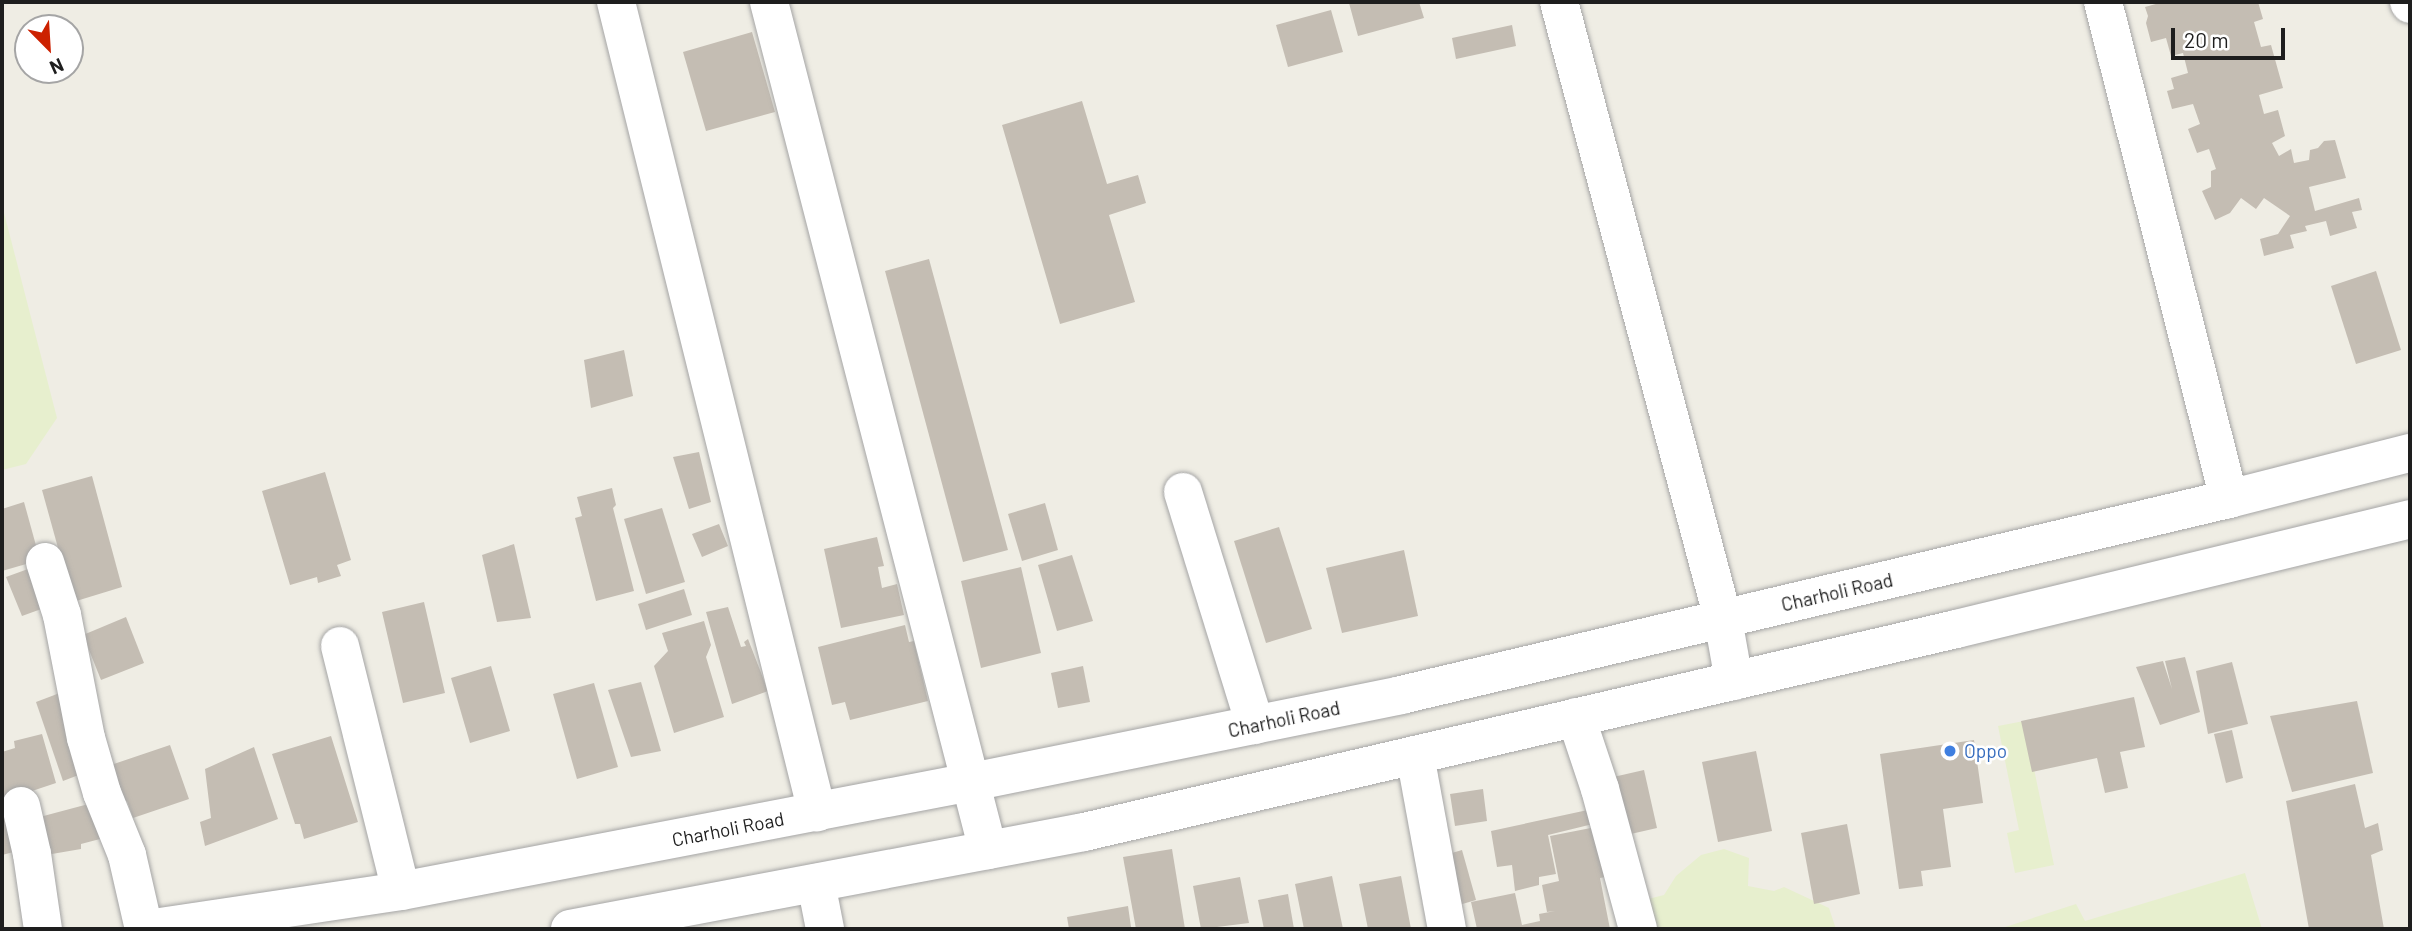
<!DOCTYPE html>
<style>
body{margin:0}
#map{position:relative;width:2412px;height:931px;overflow:hidden;background:#efede4;font-family:Barlow,sans-serif}
div>[style]{position:absolute}
.farmland>*{inset:0;background:#e7efce}
.building>*{inset:0;background:#c4bdb3}
.roads{filter:drop-shadow(0 0 2px #a5a5a5) drop-shadow(0 0 2px #a5a5a5)}
.minor>*{height:38px;margin:-19px;padding:0 19px;transform-origin:19px;border-radius:19px;background:#fff}
.dots>*{width:19px;height:19px;translate:-50% -50%;box-sizing:border-box;border:4px solid #fff;border-radius:50%}
span{translate:-50% -50%;white-space:nowrap;text-align:center;line-height:1.15;-webkit-text-stroke:5px #fff;paint-order:stroke}
.street-label{font-size:19px;color:#1e1e1e}
.shop-label{font-size:19px;color:#366cbe}
.left{translate:0 -50%;text-align:left}
.frame{position:absolute;inset:0;border:4px solid #1e1e1e;pointer-events:none}
.north{position:absolute;left:14px;top:14px;width:70px;height:70px;box-sizing:border-box;background:#fff;border:2px solid #a5a5a5;border-radius:50%;rotate:156deg;font-size:19px;font-weight:700;line-height:28px;text-align:center;color:#1e1e1e}
.north::after{content:'';display:block;margin:auto;width:24px;height:32px;background:#cc2100;clip-path:polygon(50% 0,100% 100%,50% 72%,0 100%)}
.scale{position:absolute;left:2171px;top:28px;width:114px;height:32px;box-sizing:border-box;border:4px solid #1e1e1e;border-top:0;padding-left:9px;font-size:21px;line-height:24px;white-space:nowrap;color:#1e1e1e;-webkit-text-stroke:5px #fff;paint-order:stroke}
</style>
<div id="map">
<div class="farmland">
<i style="clip-path:polygon(2px 205px,57px 418px,26px 464px,2px 470px)"></i>
<i style="clip-path:polygon(2024px 721px,2054px 865px,2015px 873px,2007px 833px,2019px 830px,1998px 726px)"></i>
<i style="clip-path:polygon(1724px 849px,1749px 858px,1748px 886px,1774px 891px,1784px 887px,1829px 908px,1836px 929px,1651px 929px,1644px 900px,1664px 895px,1676px 876px,1701px 855px)"></i>
<i style="clip-path:polygon(2245px 873px,2262px 929px,1999px 929px,2076px 904px,2085px 921px)"></i>
</div>
<div class="building">
<i style="clip-path:polygon(1352px 2px,1419px 2px,1424px 18px,1358px 36px,1349px 3px)"></i>
<i style="clip-path:polygon(2163px 2px,2258px 2px,2263px 19px,2254px 22px,2261px 47px,2271px 45px,2283px 88px,2259px 95px,2264px 114px,2278px 110px,2285px 136px,2272px 143px,2279px 156px,2291px 149px,2294px 163px,2309px 160px,2310px 150px,2318px 148px,2324px 141px,2335px 140px,2346px 178px,2309px 187px,2315px 211px,2359px 198px,2362px 210px,2352px 212px,2357px 228px,2330px 236px,2326px 221px,2305px 226px,2307px 231px,2290px 235px,2294px 248px,2264px 256px,2260px 239px,2278px 234px,2290px 216px,2264px 198px,2256px 209px,2241px 198px,2230px 213px,2215px 220px,2202px 191px,2211px 187px,2211px 171px,2216px 169px,2209px 149px,2197px 153px,2188px 129px,2200px 124px,2193px 104px,2172px 109px,2167px 91px,2174px 89px,2171px 78px,2188px 73px,2183px 53px,2171px 56px,2166px 38px,2151px 42px,2146px 23px,2148px 16px,2145px 7px)"></i>
<i style="clip-path:polygon(1331px 10px,1343px 52px,1288px 67px,1276px 25px)"></i>
<i style="clip-path:polygon(1512px 25px,1516px 46px,1456px 59px,1452px 38px)"></i>
<i style="clip-path:polygon(752px 32px,775px 112px,706px 131px,683px 52px)"></i>
<i style="clip-path:polygon(1082px 101px,1107px 184px,1138px 175px,1146px 203px,1109px 215px,1135px 302px,1060px 324px,1002px 125px)"></i>
<i style="clip-path:polygon(929px 259px,1008px 550px,963px 562px,885px 271px)"></i>
<i style="clip-path:polygon(2376px 271px,2401px 350px,2356px 364px,2331px 286px)"></i>
<i style="clip-path:polygon(624px 350px,633px 396px,591px 408px,584px 360px)"></i>
<i style="clip-path:polygon(699px 452px,711px 502px,689px 509px,673px 457px)"></i>
<i style="clip-path:polygon(325px 472px,351px 560px,337px 565px,341px 576px,318px 583px,317px 577px,290px 585px,262px 491px)"></i>
<i style="clip-path:polygon(92px 476px,122px 587px,73px 602px,42px 490px)"></i>
<i style="clip-path:polygon(612px 488px,616px 505px,613px 508px,634px 591px,596px 601px,575px 518px,582px 516px,577px 497px)"></i>
<i style="clip-path:polygon(24px 502px,40px 560px,2px 571px,2px 509px)"></i>
<i style="clip-path:polygon(1045px 503px,1058px 550px,1022px 561px,1008px 514px)"></i>
<i style="clip-path:polygon(662px 508px,685px 582px,646px 594px,624px 519px)"></i>
<i style="clip-path:polygon(719px 524px,728px 546px,702px 557px,692px 534px)"></i>
<i style="clip-path:polygon(1279px 527px,1312px 629px,1266px 643px,1234px 541px)"></i>
<i style="clip-path:polygon(877px 537px,884px 566px,878px 567px,882px 588px,897px 584px,904px 615px,841px 628px,824px 549px)"></i>
<i style="clip-path:polygon(514px 544px,531px 618px,497px 622px,482px 555px)"></i>
<i style="clip-path:polygon(1404px 550px,1418px 616px,1342px 633px,1326px 568px)"></i>
<i style="clip-path:polygon(1072px 555px,1093px 621px,1057px 631px,1038px 565px)"></i>
<i style="clip-path:polygon(39px 565px,55px 604px,22px 616px,6px 577px)"></i>
<i style="clip-path:polygon(1021px 567px,1041px 653px,981px 668px,961px 581px)"></i>
<i style="clip-path:polygon(684px 589px,692px 615px,646px 630px,638px 604px)"></i>
<i style="clip-path:polygon(424px 602px,445px 693px,403px 703px,382px 612px)"></i>
<i style="clip-path:polygon(728px 607px,741px 647px,746px 646px,744px 642px,748px 639px,768px 691px,732px 704px,706px 612px)"></i>
<i style="clip-path:polygon(126px 617px,144px 663px,101px 680px,83px 635px)"></i>
<i style="clip-path:polygon(704px 621px,711px 645px,706px 657px,724px 717px,674px 733px,654px 666px,668px 651px,662px 633px)"></i>
<i style="clip-path:polygon(905px 625px,909px 642px,914px 641px,928px 701px,850px 720px,845px 702px,832px 705px,818px 647px)"></i>
<i style="clip-path:polygon(2185px 657px,2200px 712px,2160px 725px,2136px 667px,2163px 661px,2172px 689px,2165px 661px)"></i>
<i style="clip-path:polygon(2232px 662px,2248px 724px,2208px 734px,2196px 671px)"></i>
<i style="clip-path:polygon(491px 666px,510px 731px,470px 743px,451px 678px)"></i>
<i style="clip-path:polygon(1083px 666px,1090px 702px,1058px 708px,1051px 673px)"></i>
<i style="clip-path:polygon(641px 682px,661px 751px,631px 757px,608px 690px)"></i>
<i style="clip-path:polygon(594px 683px,618px 767px,577px 779px,553px 694px)"></i>
<i style="clip-path:polygon(65px 691px,89px 771px,63px 781px,36px 702px)"></i>
<i style="clip-path:polygon(2134px 697px,2145px 747px,2120px 752px,2128px 788px,2105px 793px,2097px 758px,2032px 772px,2021px 721px)"></i>
<i style="clip-path:polygon(2357px 701px,2373px 773px,2292px 792px,2270px 716px)"></i>
<i style="clip-path:polygon(2232px 730px,2243px 778px,2226px 783px,2214px 734px)"></i>
<i style="clip-path:polygon(42px 734px,56px 783px,2px 801px,2px 752px,15px 748px,14px 741px)"></i>
<i style="clip-path:polygon(331px 736px,358px 822px,304px 839px,300px 824px,295px 824px,272px 754px)"></i>
<i style="clip-path:polygon(1974px 740px,1983px 803px,1943px 809px,1951px 867px,1921px 871px,1923px 886px,1899px 889px,1880px 754px)"></i>
<i style="clip-path:polygon(170px 745px,189px 799px,133px 818px,127px 801px,115px 806px,102px 768px)"></i>
<i style="clip-path:polygon(254px 747px,278px 819px,205px 846px,200px 822px,211px 818px,205px 769px)"></i>
<i style="clip-path:polygon(1756px 751px,1772px 831px,1718px 842px,1702px 762px)"></i>
<i style="clip-path:polygon(1644px 770px,1657px 828px,1622px 836px,1609px 778px)"></i>
<i style="clip-path:polygon(2355px 784px,2365px 828px,2378px 823px,2383px 850px,2371px 855px,2384px 929px,2309px 929px,2286px 801px)"></i>
<i style="clip-path:polygon(1483px 789px,1487px 821px,1455px 826px,1450px 794px)"></i>
<i style="clip-path:polygon(96px 802px,104px 844px,100px 839px,81px 844px,81px 849px,46px 855px,36px 818px)"></i>
<i style="clip-path:polygon(1597px 808px,1601px 822px,1548px 835px,1556px 874px,1539px 877px,1539px 885px,1515px 891px,1512px 865px,1497px 867px,1491px 831px)"></i>
<i style="clip-path:polygon(20px 814px,29px 848px,2px 855px,2px 818px)"></i>
<i style="clip-path:polygon(1847px 824px,1860px 894px,1814px 904px,1801px 833px)"></i>
<i style="clip-path:polygon(1601px 826px,1605px 877px,1600px 878px,1610px 929px,1477px 929px,1471px 902px,1515px 893px,1522px 925px,1540px 921px,1539px 914px,1555px 911px,1547px 912px,1542px 885px,1559px 881px,1550px 836px)"></i>
<i style="clip-path:polygon(1172px 849px,1185px 929px,1136px 929px,1123px 857px)"></i>
<i style="clip-path:polygon(1462px 850px,1476px 900px,1459px 905px,1445px 855px)"></i>
<i style="clip-path:polygon(1332px 876px,1343px 929px,1304px 929px,1295px 884px)"></i>
<i style="clip-path:polygon(1401px 876px,1411px 929px,1368px 929px,1359px 884px)"></i>
<i style="clip-path:polygon(1240px 877px,1249px 923px,1201px 929px,1193px 886px)"></i>
<i style="clip-path:polygon(1288px 894px,1294px 929px,1264px 929px,1258px 900px)"></i>
<i style="clip-path:polygon(1128px 906px,1131px 927px,1069px 929px,1067px 917px)"></i>
</div>
<div class="roads">
<div class="minor">
<i style="left:616px;top:2px;width:835px;rotate:76.06deg"></i>
<i style="left:769px;top:2px;width:876px;rotate:75.52deg"></i>
<i style="left:1559px;top:2px;width:638px;rotate:75.11deg"></i>
<i style="left:1723px;top:619px;width:63px;rotate:79.9deg"></i>
<i style="left:2103px;top:2px;width:513px;rotate:75.77deg"></i>
<i style="left:2409px;top:2px;width:2px;rotate:63deg"></i>
<i style="left:1183px;top:492px;width:244px;rotate:72.8deg"></i>
<i style="left:45px;top:562px;width:56px;rotate:72.2deg"></i>
<i style="left:62px;top:615px;width:125px;rotate:79deg"></i>
<i style="left:86px;top:738px;width:57px;rotate:73.8deg"></i>
<i style="left:102px;top:793px;width:67px;rotate:68deg"></i>
<i style="left:127px;top:855px;width:76px;rotate:77.1deg"></i>
<i style="left:340px;top:646px;width:252px;rotate:76deg"></i>
<i style="left:1576px;top:717px;width:76px;rotate:71.6deg"></i>
<i style="left:1600px;top:789px;width:145px;rotate:74.8deg"></i>
<i style="left:1415px;top:755px;width:177px;rotate:79.6deg"></i>
<i style="left:21px;top:806px;width:49px;rotate:77.1deg"></i>
<i style="left:32px;top:854px;width:76px;rotate:81.7deg"></i>
<i style="left:816px;top:883px;width:47px;rotate:78.9deg"></i>
<i style="left:147px;top:929px;width:257px;rotate:-8.5deg"></i>
<i style="left:401px;top:891px;width:580px;rotate:-10.83deg"></i>
<i style="left:971px;top:782px;width:439px;rotate:-11.4deg"></i>
<i style="left:1401px;top:695px;width:851px;rotate:-13.32deg"></i>
<i style="left:2229px;top:499px;width:187px;rotate:-14.3deg"></i>
<i style="left:570px;top:929px;width:523px;rotate:-10.69deg"></i>
<i style="left:1084px;top:832px;width:895px;rotate:-13.1deg"></i>
<i style="left:1956px;top:629px;width:467px;rotate:-13.6deg"></i>
</div>
</div>
<div class="dots">
<i style="left:1950px;top:751px;background:#3f7fe0"></i>
</div>
<div class="street-label">
<span style="left:1837px;top:592px;rotate:-13deg">Charholi Road</span>
<span style="left:1284px;top:719px;rotate:-12deg">Charholi Road</span>
<span style="left:728px;top:829px;rotate:-11deg">Charholi Road</span>
</div>
<div class="shop-label">
<span class="left" style="left:1964px;top:751px">Oppo</span>
</div>
<div class="frame"></div>
<div class="north">N</div>
<div class="scale">20 m</div>
</div>
